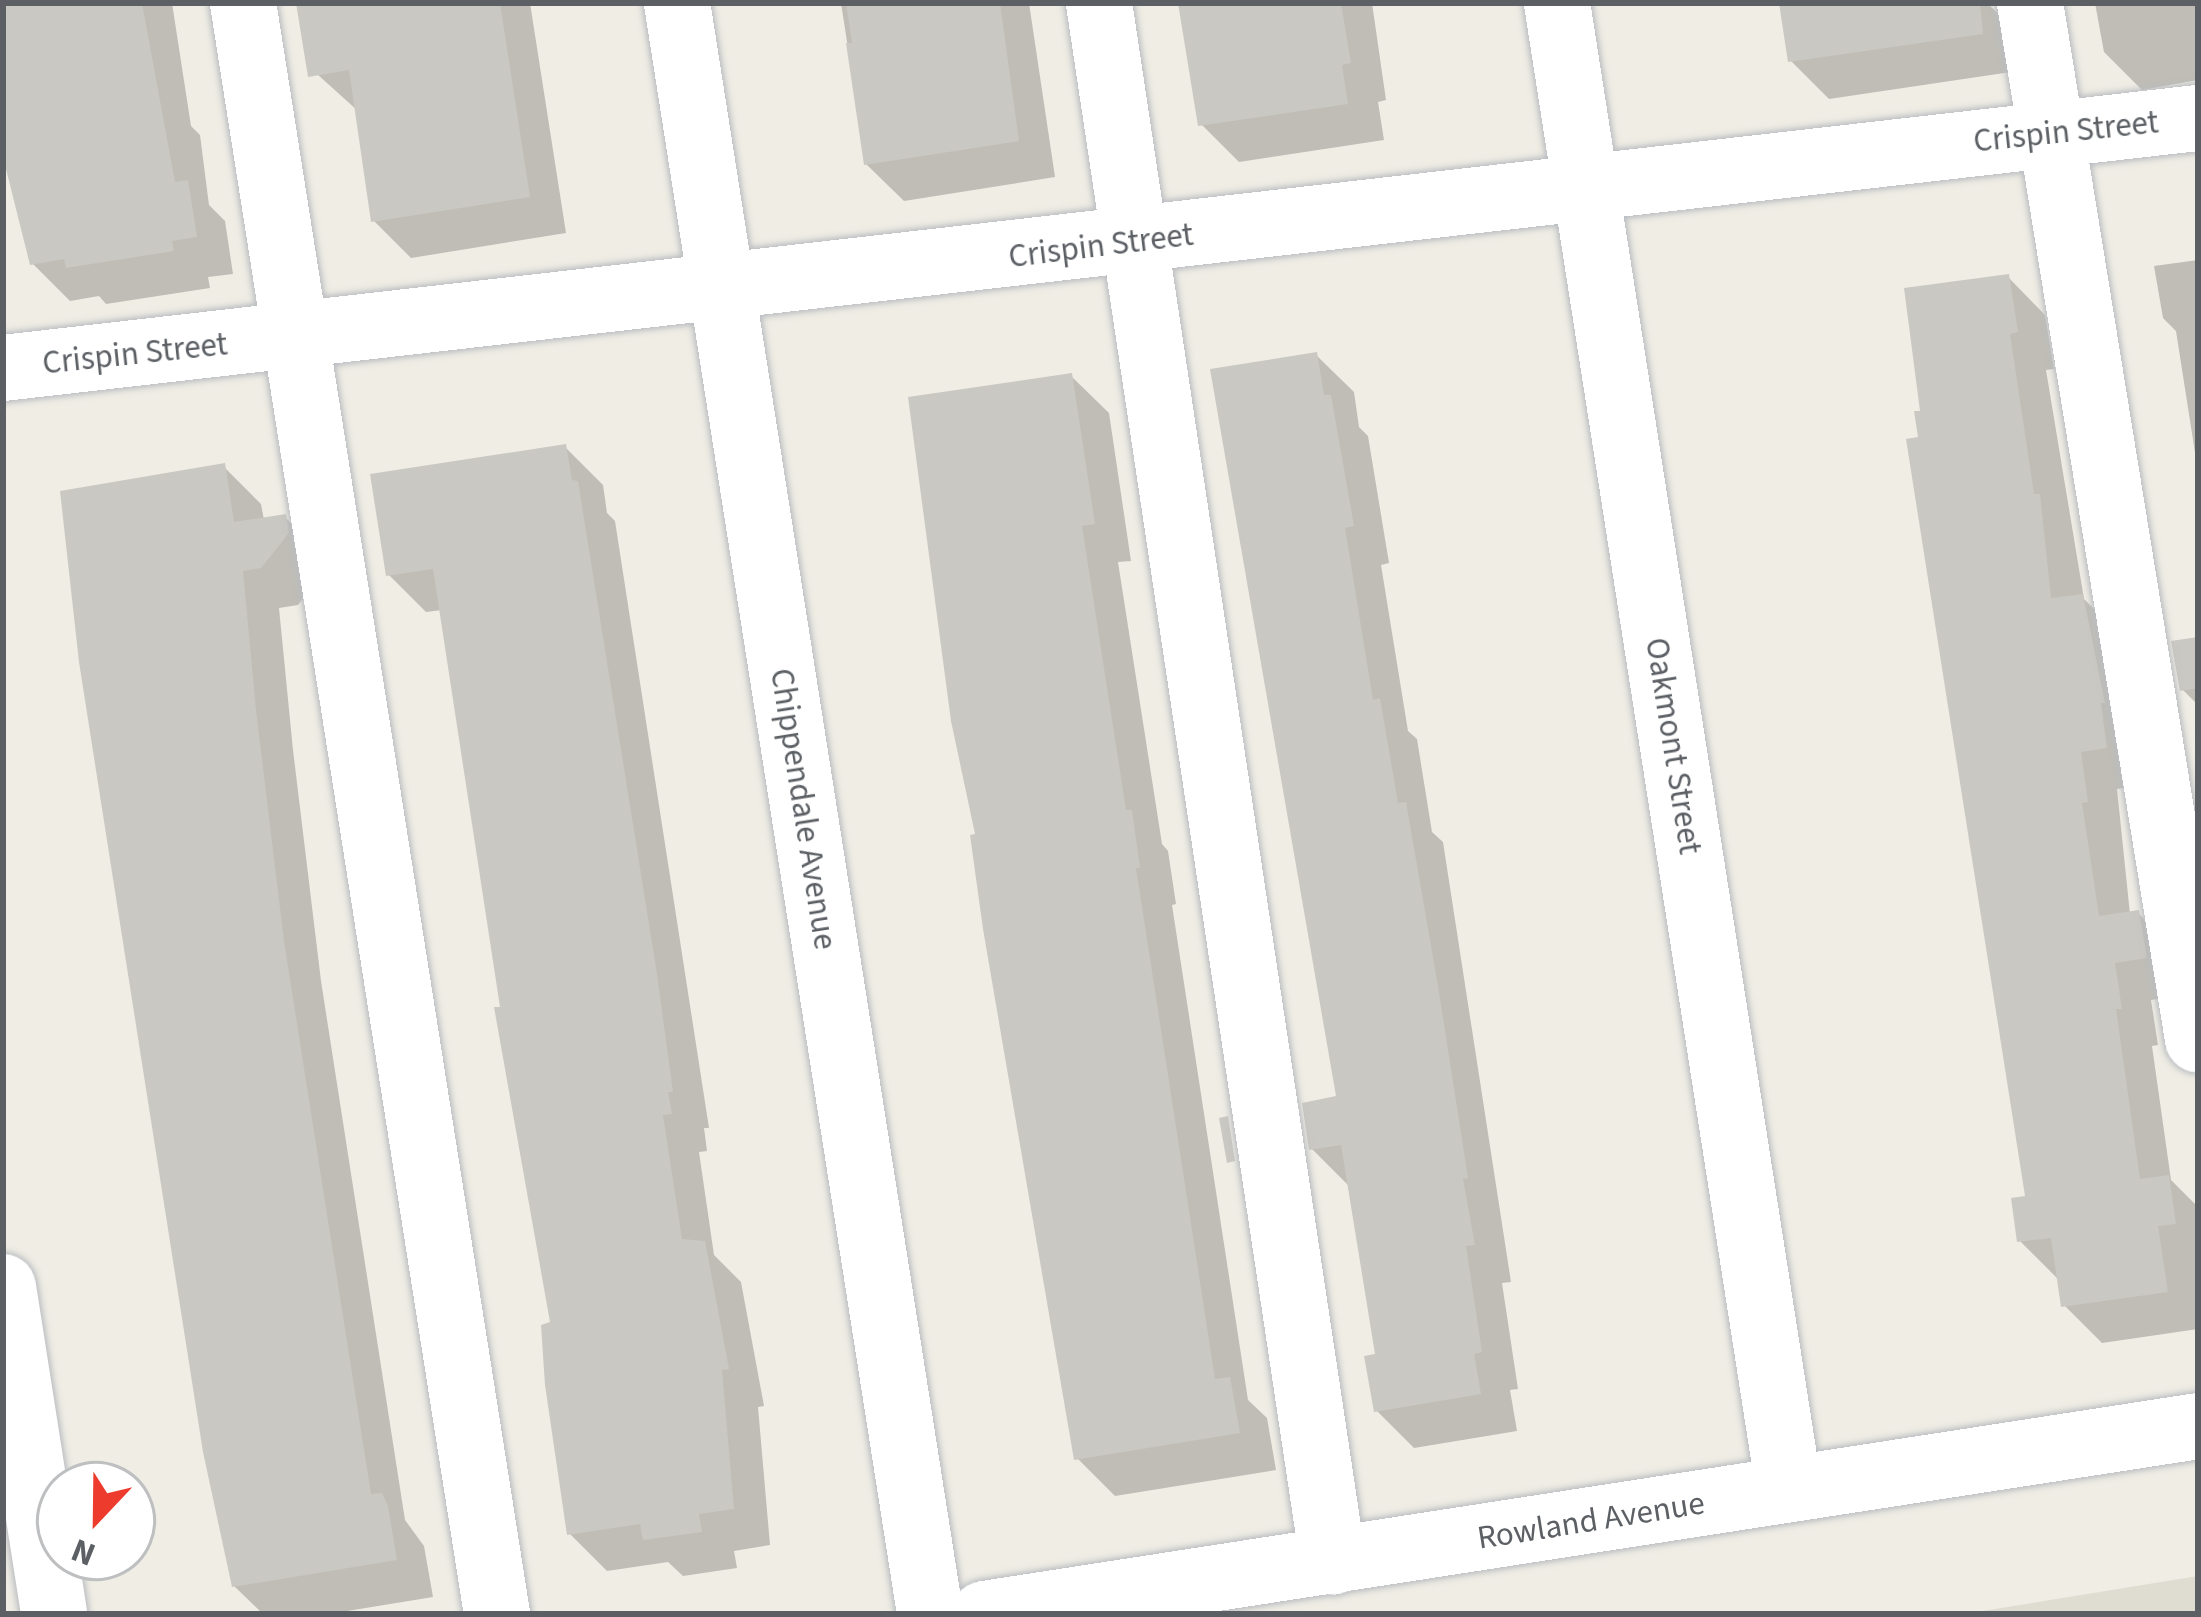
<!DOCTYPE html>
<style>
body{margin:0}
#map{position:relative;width:2201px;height:1617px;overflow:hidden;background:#efede4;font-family:"Source Sans 3",sans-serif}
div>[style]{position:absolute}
.education>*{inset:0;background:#dfdcd2}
.shadow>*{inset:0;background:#0003}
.building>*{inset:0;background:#cac8c2}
.roads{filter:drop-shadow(0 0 3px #b9bcc1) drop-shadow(0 0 3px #b9bcc1)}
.minor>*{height:66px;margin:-33px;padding:0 33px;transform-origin:33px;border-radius:33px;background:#fff}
span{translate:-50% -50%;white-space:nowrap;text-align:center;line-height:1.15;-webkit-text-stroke:10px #fff;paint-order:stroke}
.street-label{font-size:33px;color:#5c6065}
.frame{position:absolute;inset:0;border:6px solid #5c6065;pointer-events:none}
.north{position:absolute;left:36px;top:1461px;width:120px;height:120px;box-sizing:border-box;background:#fff;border:3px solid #bebfc1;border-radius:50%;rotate:202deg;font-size:33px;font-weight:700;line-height:48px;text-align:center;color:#5c6065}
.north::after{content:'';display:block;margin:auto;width:42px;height:54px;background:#ed3b2d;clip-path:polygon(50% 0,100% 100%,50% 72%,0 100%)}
</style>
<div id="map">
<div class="education">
<i style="clip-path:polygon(2198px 1576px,2198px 1614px,1964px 1614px)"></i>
</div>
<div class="shadow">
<i style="clip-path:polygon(3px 3px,172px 3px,191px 126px,200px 135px,209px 205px,225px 221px,233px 274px,208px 277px,210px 288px,106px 304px,99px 296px,70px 301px,32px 263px,26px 228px,19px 220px,3px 118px)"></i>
<i style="clip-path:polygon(304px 3px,530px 3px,566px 233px,411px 258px,374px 221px,358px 111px,317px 74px)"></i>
<i style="clip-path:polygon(841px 3px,1029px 3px,1055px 177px,904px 201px,866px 164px)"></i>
<i style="clip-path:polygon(1182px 3px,1372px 3px,1386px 100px,1378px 102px,1384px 140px,1239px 162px,1201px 124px)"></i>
<i style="clip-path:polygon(1782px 3px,1987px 3px,2004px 19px,2011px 72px,1829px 99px,1791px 61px)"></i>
<i style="clip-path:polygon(2095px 3px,2198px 3px,2198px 80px,2142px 90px,2104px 52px)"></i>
<i style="clip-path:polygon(2198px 260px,2198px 472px,2176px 331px,2163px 318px,2154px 266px)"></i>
<i style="clip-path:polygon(2008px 277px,2045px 315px,2054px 369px,2046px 370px,2084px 599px,2119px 634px,2143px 785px,2117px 789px,2130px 914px,2138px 913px,2176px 951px,2183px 995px,2151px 1000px,2158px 1045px,2152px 1046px,2171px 1180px,2198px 1207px,2198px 1329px,2102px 1343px,2064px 1305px,2058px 1279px,2020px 1241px,2028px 1198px,1921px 440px,1923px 413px)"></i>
<i style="clip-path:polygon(1316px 355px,1354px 392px,1359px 427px,1368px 436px,1389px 563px,1381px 565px,1408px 731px,1417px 739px,1432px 832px,1443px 842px,1511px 1282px,1502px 1283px,1518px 1389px,1510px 1390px,1517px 1431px,1414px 1448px,1376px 1410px,1379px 1357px,1351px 1188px,1312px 1149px,1340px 1099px,1213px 371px)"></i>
<i style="clip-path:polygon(1071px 376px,1109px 413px,1131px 561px,1118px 562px,1162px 844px,1168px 851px,1176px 904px,1172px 905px,1248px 1400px,1267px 1418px,1276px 1470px,1115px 1496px,1077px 1458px,986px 929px,978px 837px)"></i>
<i style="clip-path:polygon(565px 447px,603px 485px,607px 513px,615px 521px,709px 1128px,704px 1128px,707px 1151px,699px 1152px,714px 1255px,741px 1282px,764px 1406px,758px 1407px,770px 1545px,734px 1551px,737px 1568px,683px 1576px,668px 1562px,607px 1571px,570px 1534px,553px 1325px,442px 610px,426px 612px,389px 575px)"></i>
<i style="clip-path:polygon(224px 467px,261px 504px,264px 520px,285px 517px,322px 554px,325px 571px,298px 605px,279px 608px,293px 750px,321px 981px,405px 1520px,424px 1546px,433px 1597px,329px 1614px,263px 1614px,234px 1586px)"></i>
<i style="clip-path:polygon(2198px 640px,2198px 705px,2182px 689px)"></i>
</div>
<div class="building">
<i style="clip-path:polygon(3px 3px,142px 3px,175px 182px,188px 180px,197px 237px,172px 241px,174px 251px,66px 268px,64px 259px,30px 265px,3px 157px)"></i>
<i style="clip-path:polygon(296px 3px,500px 3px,530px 197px,371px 222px,349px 70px,308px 77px)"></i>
<i style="clip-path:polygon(846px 3px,1000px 3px,1019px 141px,864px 165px,846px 43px,852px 43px)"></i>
<i style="clip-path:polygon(1178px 3px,1341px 3px,1351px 63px,1342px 65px,1348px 104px,1198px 126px)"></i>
<i style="clip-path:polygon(1779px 3px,1980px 3px,1983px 34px,1788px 62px)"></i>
<i style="clip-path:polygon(2009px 274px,2018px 332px,2010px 334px,2034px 494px,2040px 494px,2051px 598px,2083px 594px,2105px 703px,2101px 703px,2107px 748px,2081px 752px,2088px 802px,2082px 803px,2099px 916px,2139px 910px,2147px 958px,2115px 963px,2122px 1009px,2116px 1009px,2140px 1179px,2169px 1175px,2176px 1224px,2158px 1226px,2168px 1292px,2061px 1307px,2051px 1238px,2017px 1242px,2011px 1198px,2025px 1196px,1906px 439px,1918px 437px,1914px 411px,1920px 411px,1904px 288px)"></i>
<i style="clip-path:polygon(1317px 352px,1324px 395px,1331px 395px,1354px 526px,1345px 528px,1373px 700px,1380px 698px,1398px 803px,1406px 802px,1438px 986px,1468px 1178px,1463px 1179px,1475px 1245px,1466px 1246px,1482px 1352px,1474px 1354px,1481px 1394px,1374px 1412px,1364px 1356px,1375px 1354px,1341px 1145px,1309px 1150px,1302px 1103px,1336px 1096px,1210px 369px)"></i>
<i style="clip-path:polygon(1072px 373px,1095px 524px,1082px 526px,1126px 810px,1132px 810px,1140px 868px,1136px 868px,1215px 1379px,1230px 1377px,1240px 1433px,1074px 1460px,983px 929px,970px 835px,975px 834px,951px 721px,908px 397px)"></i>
<i style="clip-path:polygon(566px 444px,572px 480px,578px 481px,657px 974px,673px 1092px,668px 1092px,672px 1114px,663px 1115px,682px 1239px,705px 1241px,729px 1369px,722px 1370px,734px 1509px,699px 1514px,702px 1532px,643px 1540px,640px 1524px,567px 1535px,545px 1385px,541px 1325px,550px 1322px,494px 1007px,500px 1007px,433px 569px,386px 576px,370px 474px)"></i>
<i style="clip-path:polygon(225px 463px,234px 522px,286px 514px,289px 533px,261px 568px,243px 571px,256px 710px,284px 941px,371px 1494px,382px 1493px,388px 1506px,397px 1560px,232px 1587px,203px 1452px,79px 662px,60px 491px)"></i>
<i style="clip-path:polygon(2198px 637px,2198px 688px,2180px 691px,2171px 641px)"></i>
<i style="clip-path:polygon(1228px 1116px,1235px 1161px,1227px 1163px,1219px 1118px)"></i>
</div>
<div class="roads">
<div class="minor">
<i style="left:243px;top:3px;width:1631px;rotate:81.04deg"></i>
<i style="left:677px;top:3px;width:1631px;rotate:81.07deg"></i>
<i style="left:1099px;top:3px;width:1576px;rotate:81.46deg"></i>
<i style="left:1557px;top:3px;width:1504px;rotate:81.13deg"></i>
<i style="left:2030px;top:3px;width:1050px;rotate:80.79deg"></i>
<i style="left:3px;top:368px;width:2209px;rotate:-6.5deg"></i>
<i style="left:3px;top:1287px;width:331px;rotate:81.1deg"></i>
<i style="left:984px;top:1614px;width:1228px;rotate:-8.8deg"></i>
</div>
</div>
<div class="street-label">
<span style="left:2066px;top:132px;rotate:-6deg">Crispin Street</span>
<span style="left:1101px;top:246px;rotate:-7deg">Crispin Street</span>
<span style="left:135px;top:354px;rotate:-6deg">Crispin Street</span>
<span style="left:1673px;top:746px;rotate:81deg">Oakmont Street</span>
<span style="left:803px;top:809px;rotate:81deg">Chippendale Avenue</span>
<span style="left:1591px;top:1521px;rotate:-9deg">Rowland Avenue</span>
</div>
<div class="frame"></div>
<div class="north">N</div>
</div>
